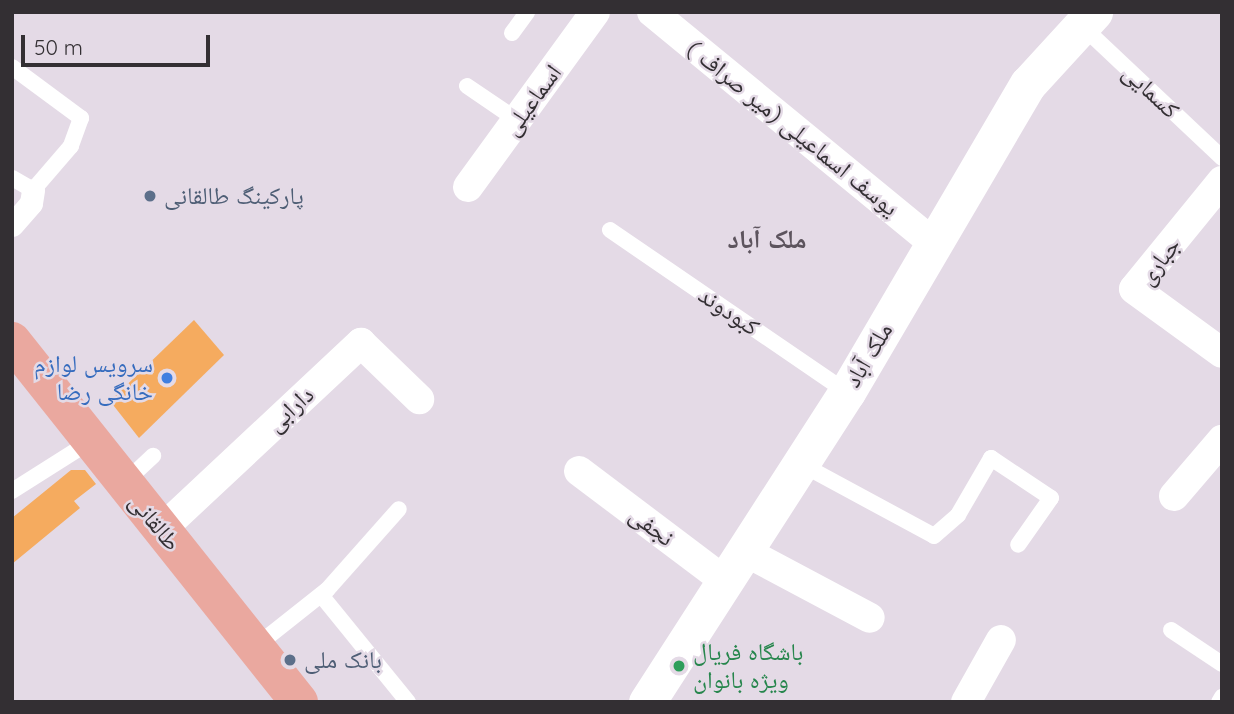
<!DOCTYPE html>
<meta charset="utf-8">
<style>
body{margin:0}
#map{position:relative;width:1234px;height:714px;overflow:hidden;background:#e4dae6;font-family:Quicksand,"Noto Naskh Arabic",sans-serif}
div>[style]{position:absolute}
.building>*{inset:0;background:#f5ab5f}
.service>*{height:16px;margin:-8px;padding:0 8px;transform-origin:8px;border-radius:8px;background:#fff}
.pedestrian>*{height:23px;margin:-11.5px;padding:0 11.5px;transform-origin:11.5px;border-radius:11.5px;background:#fff}
.minor>*{height:30px;margin:-15px;padding:0 15px;transform-origin:15px;border-radius:15px;background:#fff}
.tertiary>*{height:37px;margin:-18.5px;padding:0 18.5px;transform-origin:18.5px;border-radius:18.5px;background:#fff}
.primary>*{height:38px;margin:-19px;padding:0 19px;transform-origin:19px;border-radius:19px;background:#eaa89f}
.dots>*{width:19px;height:19px;translate:-50% -50%;box-sizing:border-box;border:4px solid #e4dae6;border-radius:50%}
span{translate:-50% -50%;white-space:nowrap;text-align:center;line-height:1.15;-webkit-text-stroke:5px #e4dae6;paint-order:stroke}
.street-label{font-size:24px;color:#332f33}
.service-label{font-size:24px;color:#4e5e75}
.left{translate:0 -50%;text-align:left}
.shop-label{font-size:24px;color:#366cbe}
.right{translate:-100% -50%;text-align:right}
.leisure-label{font-size:24px;color:#27864d}
.neighbourhood-label{font-size:26px;color:#5d545e;font-weight:700}
.frame{position:absolute;inset:0;border:14px solid #332f33;pointer-events:none}
.scale{position:absolute;left:21px;top:35px;width:189px;height:32px;box-sizing:border-box;border:4px solid #332f33;border-top:0;padding-left:9px;font-size:21px;line-height:24px;white-space:nowrap;color:#332f33;-webkit-text-stroke:5px #e4dae6;paint-order:stroke}
</style>
<div id="map">
<div class="building">
<i style="clip-path:polygon(194px 320px,224px 355px,139px 438px,110px 401px)"></i>
<i style="clip-path:polygon(71px 470px,85px 470px,96px 484px,74px 501px,80px 508px,12px 564px,12px 518px)"></i>
</div>
<div class="service">
<i style="left:1081px;top:25px;width:194px;rotate:43.3deg"></i>
<i style="left:512px;top:33px;width:26px;rotate:-54deg"></i>
<i style="left:12px;top:67px;width:86px;rotate:36.5deg"></i>
<i style="left:81px;top:118px;width:30px;rotate:110deg"></i>
<i style="left:71px;top:146px;width:58px;rotate:130.8deg"></i>
<i style="left:33px;top:190px;width:24px;rotate:-150deg"></i>
<i style="left:467px;top:86px;width:60px;rotate:34.2deg"></i>
<i style="left:610px;top:230px;width:287px;rotate:34.4deg"></i>
<i style="left:801px;top:464px;width:151px;rotate:28.4deg"></i>
<i style="left:934px;top:536px;width:32px;rotate:-41deg"></i>
<i style="left:958px;top:515px;width:66px;rotate:-59.9deg"></i>
<i style="left:991px;top:458px;width:72px;rotate:33.7deg"></i>
<i style="left:1051px;top:498px;width:57px;rotate:125.1deg"></i>
<i style="left:124px;top:483px;width:40px;rotate:-43deg"></i>
<i style="left:12px;top:491px;width:93px;rotate:-32.3deg"></i>
<i style="left:321px;top:595px;width:138px;rotate:50.9deg"></i>
<i style="left:1171px;top:630px;width:61px;rotate:33.7deg"></i>
<i style="left:255px;top:647px;width:92px;rotate:-38.4deg"></i>
<i style="left:327px;top:590px;width:108px;rotate:-48.4deg"></i>
<i style="left:1219px;top:702px;width:6px;rotate:-59deg"></i>
</div>
<div class="pedestrian">
<i style="left:12px;top:225px;width:29px;rotate:-49deg"></i>
<i style="left:31px;top:203px;width:13px;rotate:-81deg"></i>
</div>
<div class="minor">
<i style="left:652px;top:12px;width:365px;rotate:39.4deg"></i>
<i style="left:1222px;top:181px;width:139px;rotate:129.2deg"></i>
<i style="left:1134px;top:289px;width:109px;rotate:36deg"></i>
<i style="left:468px;top:187px;width:216px;rotate:-54deg"></i>
<i style="left:579px;top:471px;width:183px;rotate:37deg"></i>
<i style="left:1174px;top:496px;width:74px;rotate:-49.4deg"></i>
<i style="left:161px;top:530px;width:274px;rotate:-43.1deg"></i>
<i style="left:361px;top:343px;width:81px;rotate:44deg"></i>
<i style="left:746px;top:552px;width:140px;rotate:28deg"></i>
<i style="left:966px;top:702px;width:71px;rotate:-60.6deg"></i>
</div>
<div class="tertiary">
<i style="left:647px;top:702px;width:369px;rotate:-57.2deg"></i>
<i style="left:847px;top:392px;width:357px;rotate:-59.6deg"></i>
<i style="left:1028px;top:84px;width:98px;rotate:-47.5deg"></i>
</div>
<div class="primary">
<i style="left:12px;top:341px;width:461px;rotate:51.5deg"></i>
</div>
<div class="dots">
<i style="left:150px;top:196px;background:#5c6f8a"></i>
<i style="left:167px;top:378px;background:#3f7fe0"></i>
<i style="left:290px;top:660px;background:#5c6f8a"></i>
<i style="left:679px;top:666px;background:#2e9e5b"></i>
</div>
<div class="street-label">
<span style="left:1151px;top:91px;rotate:43deg">کسمایی</span>
<span style="left:532px;top:100px;rotate:-54deg">اسماعیلی</span>
<span style="left:793px;top:128px;rotate:39deg">یوسف اسماعیلی (میر صراف )</span>
<span style="left:1159px;top:261px;rotate:-53deg">جباری</span>
<span style="left:729px;top:311px;rotate:34deg">کبودوند</span>
<span style="left:868px;top:355px;rotate:-59deg">ملک آباد</span>
<span style="left:290px;top:409px;rotate:-43deg">دارابی</span>
<span style="left:155px;top:522px;rotate:51deg">طالقانی</span>
<span style="left:652px;top:526px;rotate:37deg">نجفی</span>
</div>
<div class="service-label">
<span class="left" style="left:164px;top:196px">پارکینگ طالقانی</span>
<span class="left" style="left:304px;top:660px">بانک ملی</span>
</div>
<div class="shop-label">
<span class="right" style="left:153px;top:378px">سرویس لوازم<br>خانگی رضا</span>
</div>
<div class="leisure-label">
<span class="left" style="left:693px;top:666px">باشگاه فریال<br>ویژه بانوان</span>
</div>
<div class="neighbourhood-label">
<span style="left:767px;top:239px">ملک آباد</span>
</div>
<div class="frame"></div>
<div class="scale">50 m</div>
</div>
